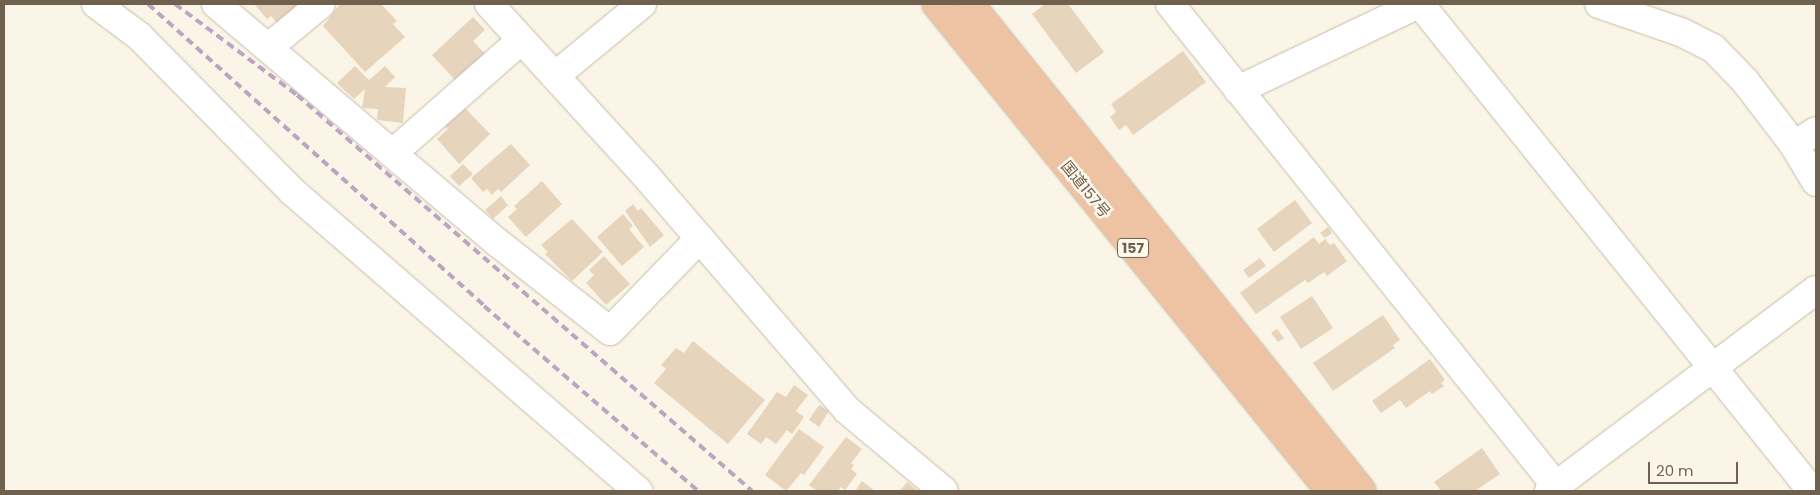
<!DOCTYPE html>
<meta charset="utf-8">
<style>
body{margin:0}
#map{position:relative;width:1820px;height:495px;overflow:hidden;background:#faf5e6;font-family:Poppins,"Noto Sans JP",sans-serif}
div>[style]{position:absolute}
.building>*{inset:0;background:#e7d4bc}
.roads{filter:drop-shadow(0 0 1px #c7bcac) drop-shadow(0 0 1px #c7bcac)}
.minor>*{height:28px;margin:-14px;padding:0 14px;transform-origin:14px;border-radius:14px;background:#fff}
.highway>*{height:28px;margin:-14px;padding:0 14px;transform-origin:14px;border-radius:14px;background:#edc3a4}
.rail>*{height:4px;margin-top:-2px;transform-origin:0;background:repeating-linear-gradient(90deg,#baa6c2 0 8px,transparent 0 13px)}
span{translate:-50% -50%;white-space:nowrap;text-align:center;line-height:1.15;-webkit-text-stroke:5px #fdf9ec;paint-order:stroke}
.shield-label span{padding:1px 4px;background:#fdf9ec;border:1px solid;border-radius:4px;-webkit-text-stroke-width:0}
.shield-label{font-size:14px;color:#70604e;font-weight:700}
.street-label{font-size:15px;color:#70604e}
.frame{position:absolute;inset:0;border:5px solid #70604e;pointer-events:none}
.scale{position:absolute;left:1648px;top:462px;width:90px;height:22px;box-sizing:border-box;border:2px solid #70604e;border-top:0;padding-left:6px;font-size:15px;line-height:18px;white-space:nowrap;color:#70604e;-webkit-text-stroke:4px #fdf9ec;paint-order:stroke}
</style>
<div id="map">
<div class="building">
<i style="clip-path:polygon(254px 4px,307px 4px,277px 23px,271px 16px,267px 19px)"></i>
<i style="clip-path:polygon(340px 4px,381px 4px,397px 21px,393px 24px,405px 37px,365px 72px,323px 26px)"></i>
<i style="clip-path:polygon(1045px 4px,1068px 4px,1104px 52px,1076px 73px,1032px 14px)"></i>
<i style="clip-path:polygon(473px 17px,485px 30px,473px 41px,486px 55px,456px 81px,432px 55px)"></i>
<i style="clip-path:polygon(1183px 51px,1206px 82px,1133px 135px,1126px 125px,1119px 130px,1110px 117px,1116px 112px,1111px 104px)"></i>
<i style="clip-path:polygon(355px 66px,369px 80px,385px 66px,395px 77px,385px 87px,406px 88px,403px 123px,377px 120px,378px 109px,362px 108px,365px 89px,354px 99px,337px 83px)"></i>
<i style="clip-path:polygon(464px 107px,490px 134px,459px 164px,437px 139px,448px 129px,442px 123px)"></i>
<i style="clip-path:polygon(511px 144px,530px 165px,501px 192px,498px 189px,492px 195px,487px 189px,483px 192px,471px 178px)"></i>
<i style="clip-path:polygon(463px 164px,473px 174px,459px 186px,450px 176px)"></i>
<i style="clip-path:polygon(542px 181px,562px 204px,526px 237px,508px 217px,517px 209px,514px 206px)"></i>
<i style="clip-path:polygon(501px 196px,508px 205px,493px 219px,485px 210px)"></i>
<i style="clip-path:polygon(1295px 200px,1312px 223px,1274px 252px,1257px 229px)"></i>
<i style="clip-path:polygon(633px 204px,638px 211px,641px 208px,664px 235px,650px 247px,625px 211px)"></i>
<i style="clip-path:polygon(623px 214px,633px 226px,629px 229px,644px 247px,622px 266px,597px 237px)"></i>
<i style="clip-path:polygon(572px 219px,603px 252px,572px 281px,545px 254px,548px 252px,541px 245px)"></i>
<i style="clip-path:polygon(1328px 227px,1332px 233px,1325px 238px,1320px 233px)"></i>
<i style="clip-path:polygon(1314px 237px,1319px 244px,1325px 239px,1330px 245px,1334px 243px,1347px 261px,1327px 276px,1324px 272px,1308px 283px,1305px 280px,1256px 314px,1240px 293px)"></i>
<i style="clip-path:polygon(604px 256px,630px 284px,606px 305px,586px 283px,594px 275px,589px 270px)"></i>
<i style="clip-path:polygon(1260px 258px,1266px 266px,1249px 278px,1243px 270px)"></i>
<i style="clip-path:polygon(1312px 296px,1333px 328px,1301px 349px,1280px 317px)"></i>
<i style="clip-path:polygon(1383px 315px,1400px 340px,1393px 345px,1395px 348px,1333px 391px,1313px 363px)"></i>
<i style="clip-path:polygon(1277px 329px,1284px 338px,1278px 342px,1271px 333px)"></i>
<i style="clip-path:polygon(693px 341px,765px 400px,728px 444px,654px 383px,666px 369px,661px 365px,676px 348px,684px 353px)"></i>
<i style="clip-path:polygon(1430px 359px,1445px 380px,1441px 383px,1444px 386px,1432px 394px,1430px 391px,1406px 408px,1400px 400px,1381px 413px,1372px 401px)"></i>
<i style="clip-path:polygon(794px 385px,808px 395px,796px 411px,804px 417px,792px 434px,787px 430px,776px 444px,766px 437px,761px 444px,747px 434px,777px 392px,786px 397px)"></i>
<i style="clip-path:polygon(819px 405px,829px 411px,819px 427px,809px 420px)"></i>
<i style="clip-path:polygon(799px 429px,824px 447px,804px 475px,801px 473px,786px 491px,765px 475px)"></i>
<i style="clip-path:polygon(846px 437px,862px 449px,851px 463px,854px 465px,851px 469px,857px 474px,845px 490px,841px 487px,838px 491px,817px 491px,809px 485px)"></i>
<i style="clip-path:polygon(1482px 448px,1500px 474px,1475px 491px,1441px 491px,1434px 482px)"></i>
<i style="clip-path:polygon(862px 481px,875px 491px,855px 491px)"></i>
<i style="clip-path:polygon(907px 482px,918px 491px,900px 491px)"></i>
</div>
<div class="roads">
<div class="minor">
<i style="left:96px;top:4px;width:54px;rotate:36.7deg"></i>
<i style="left:139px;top:36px;width:219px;rotate:45.4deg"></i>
<i style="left:293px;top:192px;width:457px;rotate:40.9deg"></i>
<i style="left:216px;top:4px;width:370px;rotate:40.3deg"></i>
<i style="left:498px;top:243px;width:142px;rotate:38.2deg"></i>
<i style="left:610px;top:331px;width:129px;rotate:-45.9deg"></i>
<i style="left:489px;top:4px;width:233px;rotate:47.6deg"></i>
<i style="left:646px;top:176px;width:308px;rotate:49.3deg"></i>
<i style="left:847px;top:410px;width:126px;rotate:39.9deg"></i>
<i style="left:1170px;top:4px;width:624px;rotate:51.31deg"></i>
<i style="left:1420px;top:4px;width:625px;rotate:51.17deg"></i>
<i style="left:1599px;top:4px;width:87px;rotate:18.9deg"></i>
<i style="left:1681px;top:32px;width:36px;rotate:27deg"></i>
<i style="left:1713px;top:48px;width:46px;rotate:45.9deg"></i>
<i style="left:1745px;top:81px;width:81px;rotate:52.6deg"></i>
<i style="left:1794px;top:145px;width:43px;rotate:59.3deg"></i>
<i style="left:269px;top:47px;width:67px;rotate:-39.6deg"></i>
<i style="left:555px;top:76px;width:113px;rotate:-39.6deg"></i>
<i style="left:1238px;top:90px;width:199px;rotate:-25.5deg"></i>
<i style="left:1794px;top:145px;width:26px;rotate:-32deg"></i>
<i style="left:393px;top:153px;width:171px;rotate:-41.4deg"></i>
<i style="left:1549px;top:491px;width:334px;rotate:-37deg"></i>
</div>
<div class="highway">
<i style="left:936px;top:4px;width:626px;rotate:51.03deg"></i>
<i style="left:970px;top:4px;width:625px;rotate:51.17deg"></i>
</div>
</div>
<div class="rail">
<i style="left:148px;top:4px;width:452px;rotate:41.9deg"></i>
<i style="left:484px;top:306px;width:283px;rotate:40.8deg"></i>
<i style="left:175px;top:4px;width:152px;rotate:36.7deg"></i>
<i style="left:297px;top:95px;width:603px;rotate:41.03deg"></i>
</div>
<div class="shield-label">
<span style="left:1133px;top:248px">157</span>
</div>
<div class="street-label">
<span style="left:1086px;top:189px;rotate:51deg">国道157号</span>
</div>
<div class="frame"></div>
<div class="scale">20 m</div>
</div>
